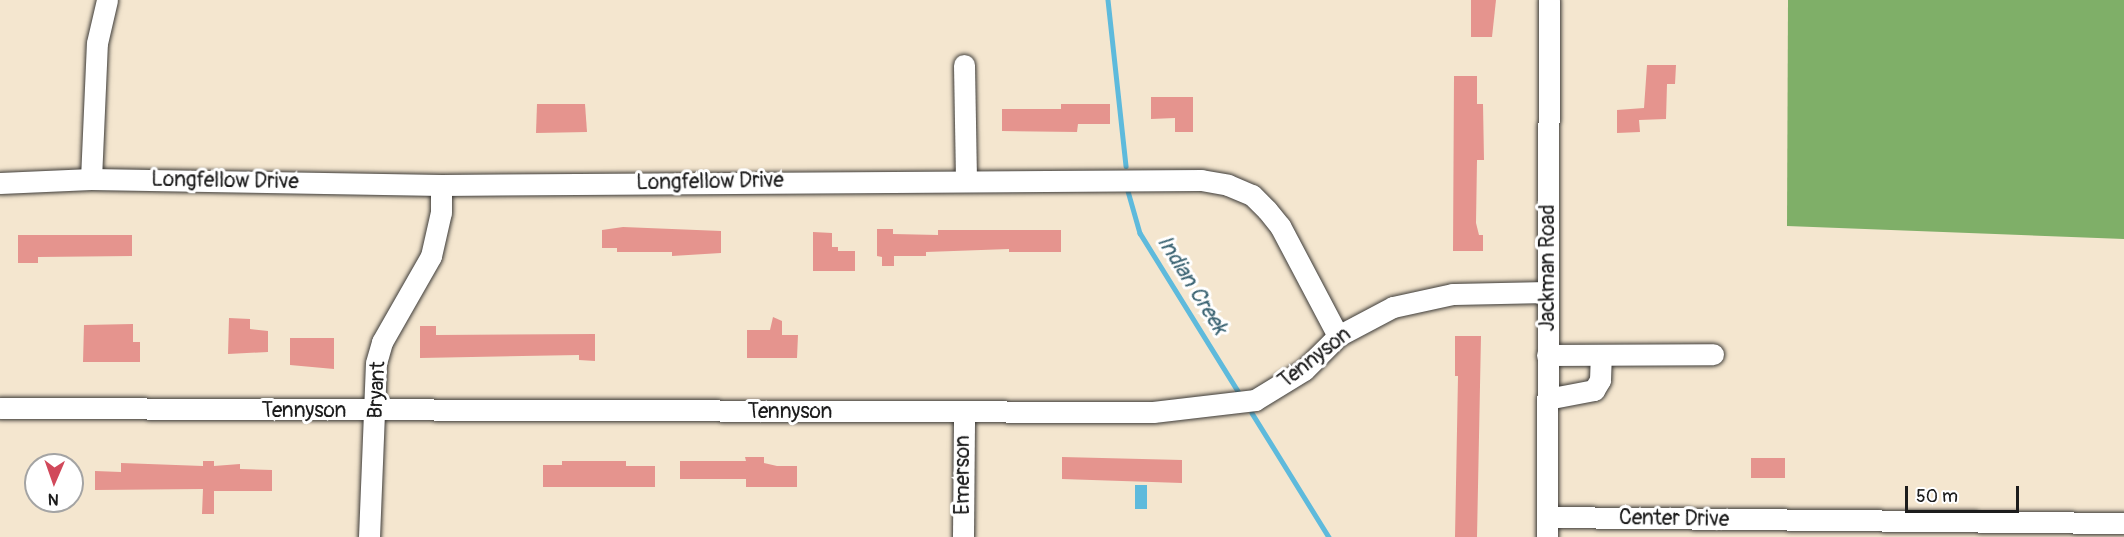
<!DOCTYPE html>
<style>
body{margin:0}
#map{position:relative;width:2124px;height:537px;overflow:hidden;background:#f4e6cf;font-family:Pangolin,sans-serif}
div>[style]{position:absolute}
.forest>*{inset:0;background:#7faf68}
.water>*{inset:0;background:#5ebadc}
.stream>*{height:4.5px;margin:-2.25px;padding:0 2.25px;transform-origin:2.25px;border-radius:2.25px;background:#5ebadc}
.building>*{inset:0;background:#e5948e}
.roads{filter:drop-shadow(0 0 2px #3c3a37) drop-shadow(0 0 2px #3c3a37)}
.minor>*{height:21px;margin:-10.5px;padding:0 10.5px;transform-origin:10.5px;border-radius:10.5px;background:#fff}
span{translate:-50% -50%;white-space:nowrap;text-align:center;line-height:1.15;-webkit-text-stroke:6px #fff;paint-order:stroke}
.street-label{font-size:21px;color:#1c1c1c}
.water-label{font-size:22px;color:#3a6372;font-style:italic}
.north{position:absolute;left:24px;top:453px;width:60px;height:60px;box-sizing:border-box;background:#fff;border:2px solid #a4a4a4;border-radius:50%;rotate:182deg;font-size:16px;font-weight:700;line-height:24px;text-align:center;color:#1c1c1c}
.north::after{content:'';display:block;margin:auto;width:21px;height:27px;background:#d1495b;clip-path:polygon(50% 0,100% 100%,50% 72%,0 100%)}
.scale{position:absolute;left:1905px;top:486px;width:114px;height:27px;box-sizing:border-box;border:3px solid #1c1c1c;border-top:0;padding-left:8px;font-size:18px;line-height:21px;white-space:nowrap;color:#1c1c1c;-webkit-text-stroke:4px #fff;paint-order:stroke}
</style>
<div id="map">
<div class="forest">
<i style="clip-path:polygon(1788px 0,2124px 0,2124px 239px,1787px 226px)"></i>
</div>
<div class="water">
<i style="clip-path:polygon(1135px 485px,1147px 485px,1147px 509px,1135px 509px)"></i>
</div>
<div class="stream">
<i style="left:1108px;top:0;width:167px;rotate:83.8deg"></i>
<i style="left:1128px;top:191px;width:44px;rotate:74.1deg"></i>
<i style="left:1140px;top:233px;width:186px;rotate:58.2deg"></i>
<i style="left:1252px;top:413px;width:146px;rotate:58.2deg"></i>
</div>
<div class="building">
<i style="clip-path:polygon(1471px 0,1496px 0,1492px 37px,1471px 37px)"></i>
<i style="clip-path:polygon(1647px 65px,1676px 65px,1675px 84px,1667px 84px,1666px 119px,1639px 120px,1640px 132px,1617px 133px,1617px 110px,1644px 108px)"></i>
<i style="clip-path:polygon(1454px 76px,1477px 76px,1477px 104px,1483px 104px,1484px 160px,1477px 160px,1476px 223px,1479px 235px,1483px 235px,1483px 251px,1453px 251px)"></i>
<i style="clip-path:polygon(1151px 97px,1193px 97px,1193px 132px,1175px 132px,1175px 118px,1151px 119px)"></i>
<i style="clip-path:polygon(537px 104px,585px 104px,587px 132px,536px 133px)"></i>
<i style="clip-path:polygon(1061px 104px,1110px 104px,1110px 124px,1078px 124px,1077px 132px,1002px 131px,1002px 109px,1061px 109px)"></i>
<i style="clip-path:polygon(623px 227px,721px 231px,721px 253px,672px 256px,672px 252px,617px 252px,617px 248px,602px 248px,602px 230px)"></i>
<i style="clip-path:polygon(877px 229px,893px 229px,893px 234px,938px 235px,938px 230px,1061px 230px,1061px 252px,1009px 252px,1009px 249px,926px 252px,926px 256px,894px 256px,894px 266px,882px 266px,882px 257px,877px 256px)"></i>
<i style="clip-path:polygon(813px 232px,832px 233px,832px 247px,838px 247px,838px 251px,855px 251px,855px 271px,813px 271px)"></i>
<i style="clip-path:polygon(18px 235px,132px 235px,132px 256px,38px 257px,38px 263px,18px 263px)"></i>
<i style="clip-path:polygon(773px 317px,782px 321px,782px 335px,798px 335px,797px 358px,747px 358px,747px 330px,770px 330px)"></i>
<i style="clip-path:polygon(229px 318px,250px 319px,250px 329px,268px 331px,268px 352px,228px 354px)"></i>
<i style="clip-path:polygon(133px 324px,133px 342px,140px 342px,140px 362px,83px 362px,84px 325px)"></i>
<i style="clip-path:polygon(420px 326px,436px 326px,436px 335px,595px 334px,595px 361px,579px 360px,579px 355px,420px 358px)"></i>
<i style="clip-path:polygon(1455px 336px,1481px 336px,1477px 537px,1455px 537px,1458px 376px,1455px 376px)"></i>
<i style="clip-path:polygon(290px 338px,334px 338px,334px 369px,290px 365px)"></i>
<i style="clip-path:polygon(745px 457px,764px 457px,764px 463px,777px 466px,797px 466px,797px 487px,746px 487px,746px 479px,680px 479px,680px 461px,746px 461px)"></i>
<i style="clip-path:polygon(1062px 457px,1182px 460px,1182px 483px,1062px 479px)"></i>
<i style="clip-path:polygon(1751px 458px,1785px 458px,1785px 478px,1751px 478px)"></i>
<i style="clip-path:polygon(203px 461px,214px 461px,214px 466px,240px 464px,240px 469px,272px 470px,272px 491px,214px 491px,214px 514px,202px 514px,203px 489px,95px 490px,95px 471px,121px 472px,121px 463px,203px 466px)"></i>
<i style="clip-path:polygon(562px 461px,626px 461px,626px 466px,655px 466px,655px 487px,543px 487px,543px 465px,562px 465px)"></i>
</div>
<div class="roads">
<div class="minor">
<i style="left:964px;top:65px;width:115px;rotate:89deg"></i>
<i style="left:91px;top:179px;width:136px;rotate:-87.5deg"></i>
<i style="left:97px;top:43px;width:44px;rotate:-76.9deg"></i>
<i style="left:0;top:183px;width:91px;rotate:-2.5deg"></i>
<i style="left:91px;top:179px;width:350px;rotate:1deg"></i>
<i style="left:441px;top:185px;width:760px;rotate:-0.38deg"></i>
<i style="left:1201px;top:180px;width:27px;rotate:10deg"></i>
<i style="left:1228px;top:185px;width:26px;rotate:23deg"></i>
<i style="left:1252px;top:195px;width:21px;rotate:45deg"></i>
<i style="left:1267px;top:210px;width:21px;rotate:51deg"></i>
<i style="left:1280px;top:226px;width:124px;rotate:62.2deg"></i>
<i style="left:1547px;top:355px;width:166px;rotate:-0.3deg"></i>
<i style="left:1547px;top:399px;width:48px;rotate:-10.8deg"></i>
<i style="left:1594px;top:390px;width:12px;rotate:-59deg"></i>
<i style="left:1600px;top:380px;width:25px;rotate:-88deg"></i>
<i style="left:0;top:408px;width:1153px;rotate:0.2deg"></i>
<i style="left:1153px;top:412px;width:103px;rotate:-6.7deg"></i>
<i style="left:1255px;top:400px;width:57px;rotate:-31.5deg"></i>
<i style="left:1304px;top:370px;width:48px;rotate:-45deg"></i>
<i style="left:1338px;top:336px;width:62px;rotate:-27.8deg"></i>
<i style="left:1393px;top:307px;width:61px;rotate:-12.2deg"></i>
<i style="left:1453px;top:294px;width:95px;rotate:-1.2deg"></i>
<i style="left:1547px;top:517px;width:577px;rotate:0.6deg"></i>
<i style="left:369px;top:537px;width:174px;rotate:-87.7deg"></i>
<i style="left:376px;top:363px;width:22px;rotate:-74deg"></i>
<i style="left:382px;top:342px;width:99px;rotate:-60.3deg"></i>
<i style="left:431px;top:256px;width:45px;rotate:-77.2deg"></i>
<i style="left:441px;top:212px;width:27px;rotate:-90deg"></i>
<i style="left:963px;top:537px;width:125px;rotate:-89.5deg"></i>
<i style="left:1547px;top:537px;width:537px;rotate:-89.79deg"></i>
</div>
</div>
<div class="street-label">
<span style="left:225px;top:181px;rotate:1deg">Longfellow Drive</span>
<span style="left:710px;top:182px;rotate:-1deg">Longfellow Drive</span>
<span style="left:1548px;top:268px;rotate:-90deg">Jackman Road</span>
<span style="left:1315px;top:358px;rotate:-38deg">Tennyson</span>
<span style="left:377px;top:390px;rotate:-87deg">Bryant</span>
<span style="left:304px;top:411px">Tennyson</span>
<span style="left:790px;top:412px">Tennyson</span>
<span style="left:963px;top:475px;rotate:-90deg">Emerson</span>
<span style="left:1674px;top:519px;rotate:1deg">Center Drive</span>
</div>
<div class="water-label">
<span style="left:1192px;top:285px;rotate:58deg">Indian Creek</span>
</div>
<div class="north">N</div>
<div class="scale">50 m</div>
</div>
